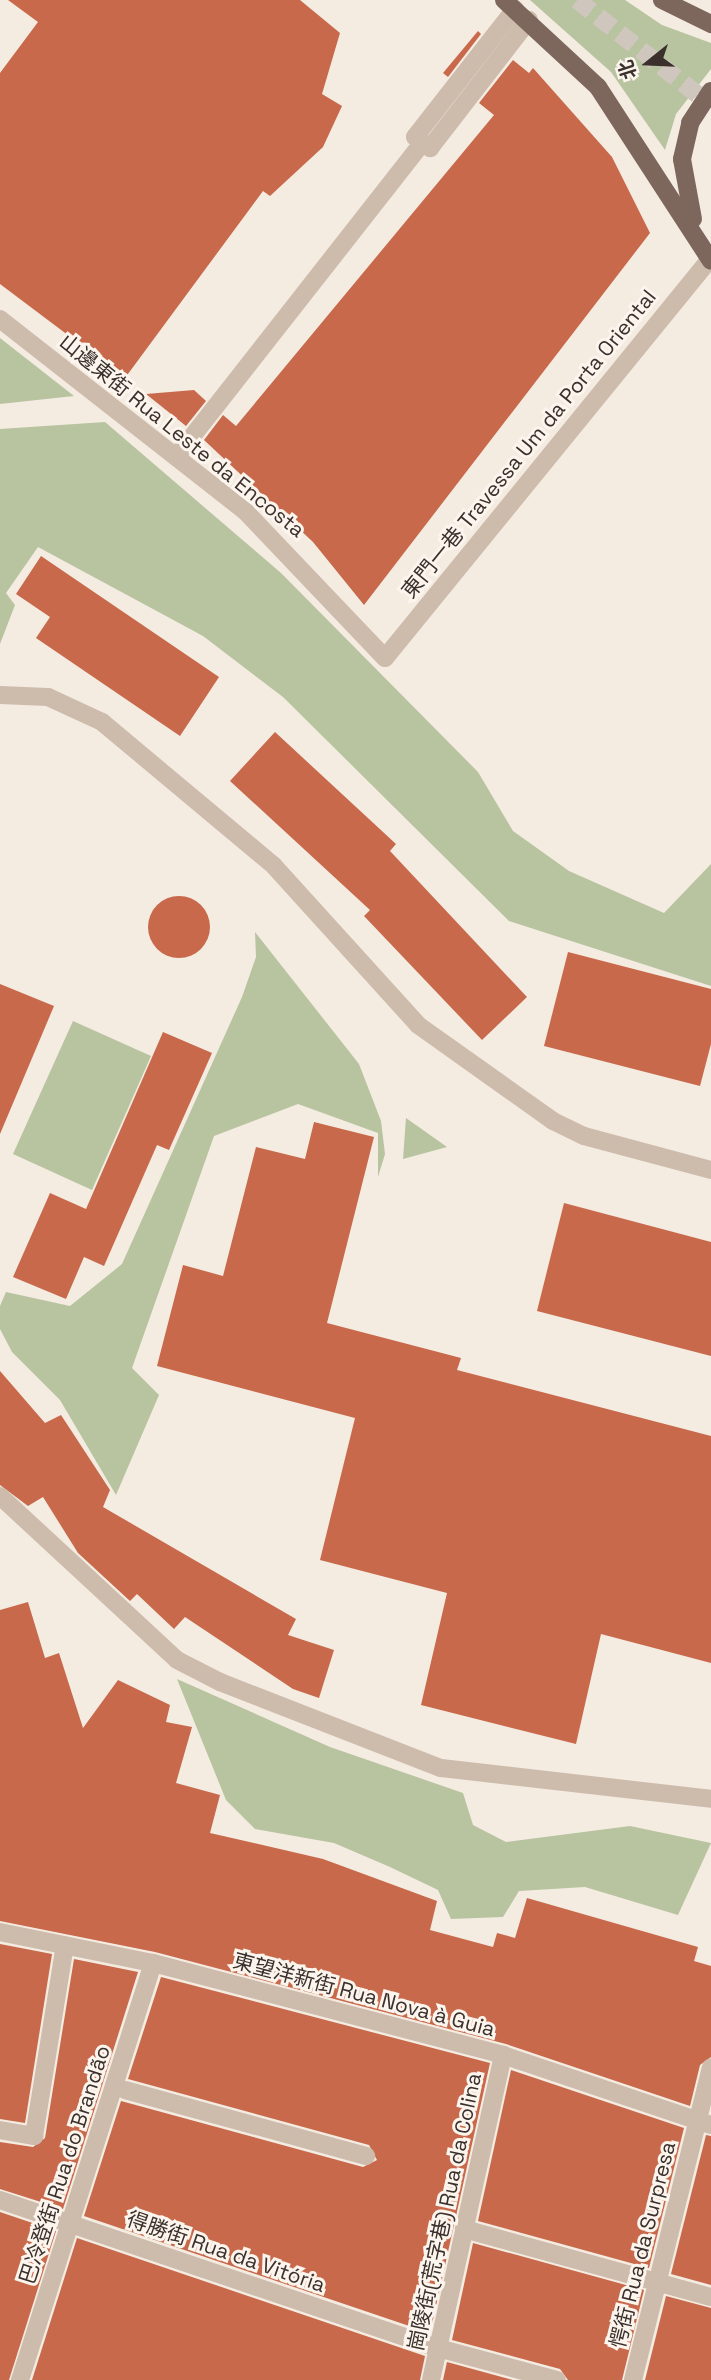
<!DOCTYPE html>
<meta charset="utf-8">
<style>
body{margin:0}
#map{position:relative;width:711px;height:2380px;overflow:hidden;background:#f4ebe1;font-family:"Space Grotesk","Noto Sans SC",sans-serif}
div>[style]{position:absolute}
.green>*{inset:0;background:#b8c4a0}
.building>*{inset:0;background:#c8694b}
.round{border-radius:50%}
.primary-tunnel>*{height:18px;margin-top:-9px;transform-origin:0;background:repeating-linear-gradient(90deg,#cfc6bd 0 18px,transparent 0 27px)}
.pedestrian>*{height:18px;margin:-9px;padding:0 9px;transform-origin:9px;border-radius:9px;background:#cdbbac}
.minor>*{height:18px;margin:-9px;padding:0 9px;transform-origin:9px;border-radius:9px;background:#cdbbac}
.tertiary>*{height:18px;margin:-9px;padding:0 9px;transform-origin:9px;border-radius:9px;background:#cdbbac}
.primary>*{height:18px;margin:-9px;padding:0 9px;transform-origin:9px;border-radius:9px;background:#7d675c}
span{translate:-50% -50%;white-space:nowrap;text-align:center;line-height:1.15;-webkit-text-stroke:6px #fbf5ee;paint-order:stroke}
.street-label{font-size:21px;color:#3b302b}
.north{position:absolute;left:613px;top:28px;width:70px;height:70px;-webkit-text-stroke:5px #fbf5ee;paint-order:stroke;rotate:252deg;font-size:19px;font-weight:700;line-height:28px;text-align:center;color:#3b302b}
.north::after{content:'';display:block;margin:auto;width:24px;height:32px;background:#3b302b;clip-path:polygon(50% 0,100% 100%,50% 72%,0 100%)}
</style>
<div id="map">
<div class="green">
<i style="clip-path:polygon(530px 0,625px 0,662px 25px,711px 43px,711px 69px,676px 114px,665px 150px,611px 72px)"></i>
<i style="clip-path:polygon(0 338px,74px 396px,0 404px)"></i>
<i style="clip-path:polygon(105px 422px,281px 573px,478px 772px,513px 831px,569px 871px,664px 913px,711px 864px,711px 986px,509px 921px,283px 697px,203px 636px,38px 547px,6px 593px,15px 605px,0 644px,0 429px)"></i>
<i style="clip-path:polygon(255px 932px,359px 1064px,381px 1121px,385px 1154px,378px 1177px,378px 1133px,298px 1104px,214px 1136px,132px 1368px,159px 1395px,116px 1495px,60px 1400px,12px 1352px,0 1329px,0 1306px,6px 1292px,70px 1306px,122px 1264px,242px 997px,256px 957px)"></i>
<i style="clip-path:polygon(73px 1021px,151px 1056px,92px 1190px,13px 1154px)"></i>
<i style="clip-path:polygon(406px 1118px,447px 1147px,403px 1159px)"></i>
<i style="clip-path:polygon(177px 1679px,330px 1747px,463px 1793px,473px 1825px,506px 1842px,630px 1826px,711px 1843px,678px 1915px,585px 1887px,519px 1891px,503px 1917px,451px 1919px,438px 1890px,390px 1867px,334px 1843px,255px 1829px,226px 1800px)"></i>
</div>
<div class="building">
<i style="clip-path:polygon(8px 0,300px 0,340px 33px,322px 94px,342px 106px,323px 147px,270px 196px,263px 191px,125px 378px,0 284px,0 73px,38px 22px)"></i>
<i style="clip-path:polygon(478px 31px,481px 34px,448px 77px,443px 73px)"></i>
<i style="clip-path:polygon(513px 60px,529px 73px,533px 68px,612px 157px,650px 233px,364px 605px,313px 542px,204px 440px,223px 415px,236px 426px,494px 115px,479px 103px)"></i>
<i style="clip-path:polygon(194px 390px,206px 401px,186px 426px,146px 394px)"></i>
<i style="clip-path:polygon(41px 556px,219px 677px,180px 736px,36px 638px,50px 617px,16px 594px)"></i>
<i style="clip-path:polygon(275px 732px,396px 844px,390px 851px,527px 997px,482px 1040px,364px 916px,370px 910px,230px 781px)"></i>
<i class="round" style="left:148px;top:896px;width:62px;height:62px"></i>
<i style="clip-path:polygon(568px 952px,711px 989px,711px 1044px,700px 1086px,544px 1046px)"></i>
<i style="clip-path:polygon(0 984px,54px 1006px,0 1134px)"></i>
<i style="clip-path:polygon(163px 1032px,212px 1053px,169px 1150px,157px 1145px,104px 1266px,84px 1257px,66px 1299px,13px 1277px,50px 1193px,86px 1209px)"></i>
<i style="clip-path:polygon(314px 1122px,374px 1137px,327px 1323px,461px 1358px,457px 1370px,711px 1436px,711px 1663px,601px 1634px,576px 1744px,421px 1705px,447px 1593px,320px 1560px,355px 1418px,157px 1366px,183px 1265px,223px 1276px,256px 1147px,305px 1159px)"></i>
<i style="clip-path:polygon(564px 1203px,711px 1242px,711px 1356px,537px 1311px)"></i>
<i style="clip-path:polygon(0 1371px,45px 1423px,61px 1415px,110px 1490px,103px 1507px,296px 1619px,288px 1635px,334px 1650px,319px 1698px,293px 1689px,185px 1617px,174px 1629px,137px 1594px,130px 1601px,78px 1553px,43px 1497px,28px 1506px,0 1485px)"></i>
<i style="clip-path:polygon(28px 1602px,45px 1658px,59px 1653px,83px 1728px,118px 1680px,170px 1705px,166px 1722px,192px 1727px,176px 1783px,220px 1795px,210px 1833px,323px 1859px,437px 1901px,430px 1930px,493px 1947px,497px 1933px,515px 1938px,527px 1898px,698px 1947px,694px 1961px,711px 1966px,711px 2057px,700px 2065px,690px 2106px,506px 2044px,155px 1952px,0 1921px,0 1610px)"></i>
<i style="clip-path:polygon(0 1944px,52px 1954px,25px 2123px,0 2119px)"></i>
<i style="clip-path:polygon(74px 1959px,138px 1972px,63px 2209px,0 2189px,0 2142px,33px 2147px,45px 2138px)"></i>
<i style="clip-path:polygon(161px 1977px,490px 2063px,430px 2333px,84px 2216px,121px 2101px,363px 2167px,377px 2160px,369px 2145px,128px 2079px)"></i>
<i style="clip-path:polygon(511px 2070px,684px 2128px,649px 2268px,478px 2221px)"></i>
<i style="clip-path:polygon(706px 2135px,711px 2136px,711px 2285px,671px 2274px)"></i>
<i style="clip-path:polygon(0 2212px,56px 2231px,9px 2380px,0 2380px)"></i>
<i style="clip-path:polygon(77px 2238px,425px 2356px,420px 2380px,32px 2380px)"></i>
<i style="clip-path:polygon(473px 2243px,644px 2290px,622px 2380px,568px 2380px,560px 2369px,452px 2340px)"></i>
<i style="clip-path:polygon(666px 2296px,711px 2308px,711px 2380px,645px 2380px)"></i>
<i style="clip-path:polygon(447px 2362px,513px 2380px,443px 2380px)"></i>
</div>
<div class="primary-tunnel">
<i style="left:577px;top:0;width:170px;rotate:38.1deg"></i>
</div>
<div class="pedestrian">
<i style="left:515px;top:9px;width:162px;rotate:128deg"></i>
<i style="left:415px;top:137px;width:19px;rotate:36deg"></i>
<i style="left:430px;top:148px;width:162px;rotate:-52.3deg"></i>
<i style="left:0;top:319px;width:311px;rotate:38.1deg"></i>
<i style="left:245px;top:511px;width:203px;rotate:46.4deg"></i>
<i style="left:176px;top:457px;width:399px;rotate:-51.9deg"></i>
<i style="left:125px;top:2090px;width:250px;rotate:15.3deg"></i>
<i style="left:0;top:2130px;width:35px;rotate:10deg"></i>
<i style="left:34px;top:2136px;width:193px;rotate:-80.8deg"></i>
<i style="left:464px;top:2229px;width:256px;rotate:15.4deg"></i>
<i style="left:633px;top:2380px;width:322px;rotate:-76deg"></i>
</div>
<div class="minor">
<i style="left:385px;top:658px;width:515px;rotate:-50.84deg"></i>
<i style="left:0;top:1496px;width:241px;rotate:42.8deg"></i>
<i style="left:177px;top:1660px;width:48px;rotate:27.1deg"></i>
<i style="left:220px;top:1682px;width:237px;rotate:21.3deg"></i>
<i style="left:441px;top:1768px;width:272px;rotate:6.5deg"></i>
<i style="left:0;top:1932px;width:156px;rotate:11.5deg"></i>
<i style="left:153px;top:1963px;width:362px;rotate:14.7deg"></i>
<i style="left:503px;top:2055px;width:219px;rotate:18.6deg"></i>
<i style="left:0;top:2200px;width:462px;rotate:18.7deg"></i>
<i style="left:438px;top:2348px;width:123px;rotate:15.1deg"></i>
<i style="left:20px;top:2380px;width:438px;rotate:-72.3deg"></i>
<i style="left:431px;top:2380px;width:333px;rotate:-77.5deg"></i>
</div>
<div class="tertiary">
<i style="left:0;top:695px;width:48px;rotate:2.4deg"></i>
<i style="left:48px;top:697px;width:60px;rotate:24.8deg"></i>
<i style="left:102px;top:722px;width:224px;rotate:39.9deg"></i>
<i style="left:274px;top:866px;width:215px;rotate:47.8deg"></i>
<i style="left:418px;top:1025px;width:166px;rotate:35.4deg"></i>
<i style="left:553px;top:1121px;width:34px;rotate:26deg"></i>
<i style="left:584px;top:1136px;width:131px;rotate:15deg"></i>
</div>
<div class="primary">
<i style="left:504px;top:0;width:128px;rotate:42.8deg"></i>
<i style="left:598px;top:87px;width:207px;rotate:57deg"></i>
<i style="left:662px;top:0;width:55px;rotate:26.1deg"></i>
<i style="left:693px;top:219px;width:61px;rotate:-100.4deg"></i>
<i style="left:682px;top:159px;width:37px;rotate:-77deg"></i>
<i style="left:690px;top:123px;width:38px;rotate:-57deg"></i>
</div>
<div class="street-label">
<span style="left:182px;top:436px;rotate:39deg">山邊東街 Rua Leste da Encosta</span>
<span style="left:529px;top:444px;rotate:-51deg">東門一巷 Travessa Um da Porta Oriental</span>
<span style="left:364px;top:1995px;rotate:15deg">東望洋新街 Rua Nova à Guia</span>
<span style="left:65px;top:2165px;rotate:-72deg">巴冷登街 Rua do Brandão</span>
<span style="left:445px;top:2212px;rotate:-78deg">崗陵街(荒字巷) Rua da Colina</span>
<span style="left:643px;top:2245px;rotate:-76deg">愕街 Rua da Surpresa</span>
<span style="left:226px;top:2252px;rotate:19deg">得勝街 Rua da Vitória</span>
</div>
<div class="north">北</div>
</div>
